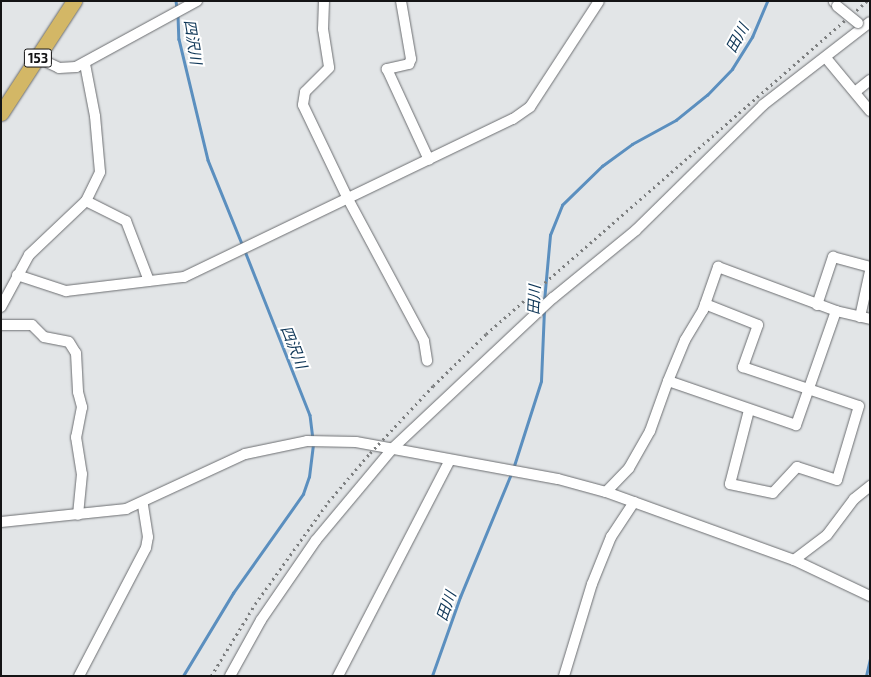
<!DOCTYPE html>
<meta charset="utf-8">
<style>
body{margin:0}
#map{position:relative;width:871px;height:677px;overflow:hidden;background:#e2e5e7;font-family:"Exo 2","Noto Sans JP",sans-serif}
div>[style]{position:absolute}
.stream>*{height:2.5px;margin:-1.25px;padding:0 1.25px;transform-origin:1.25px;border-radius:1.25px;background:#5b8fbf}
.roads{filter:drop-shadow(0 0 1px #6c6e71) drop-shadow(0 0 1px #6c6e71)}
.minor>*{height:10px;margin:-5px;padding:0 5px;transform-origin:5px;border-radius:5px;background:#fff}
.highway>*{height:15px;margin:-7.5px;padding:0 7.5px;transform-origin:7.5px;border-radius:7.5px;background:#d3b766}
.rail>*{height:2.5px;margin-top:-1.25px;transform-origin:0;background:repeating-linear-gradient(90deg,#7c7e7f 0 2px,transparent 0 6px)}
.bridges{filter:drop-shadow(0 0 1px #6c6e71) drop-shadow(0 0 1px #6c6e71)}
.minor-bridge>*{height:10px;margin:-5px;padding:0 5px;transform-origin:5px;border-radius:5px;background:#fff}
span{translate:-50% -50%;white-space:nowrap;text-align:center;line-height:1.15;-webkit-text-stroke:4px #fff;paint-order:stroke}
.shield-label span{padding:1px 3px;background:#fff;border:1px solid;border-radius:3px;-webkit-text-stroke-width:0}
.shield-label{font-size:13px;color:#141415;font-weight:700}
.water-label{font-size:15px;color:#0d3556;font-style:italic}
.frame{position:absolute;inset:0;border:2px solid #141415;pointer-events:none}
</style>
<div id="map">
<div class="stream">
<i style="left:176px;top:1px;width:7px;rotate:82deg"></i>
<i style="left:178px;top:15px;width:24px;rotate:88deg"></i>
<i style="left:179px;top:39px;width:124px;rotate:76.5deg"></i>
<i style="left:208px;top:160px;width:93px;rotate:67.9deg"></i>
<i style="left:245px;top:251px;width:176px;rotate:68.4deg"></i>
<i style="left:310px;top:415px;width:24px;rotate:83deg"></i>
<i style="left:544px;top:301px;width:66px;rotate:-84.8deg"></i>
<i style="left:550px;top:235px;width:32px;rotate:-68deg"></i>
<i style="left:562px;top:205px;width:56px;rotate:-44.3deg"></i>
<i style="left:602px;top:166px;width:37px;rotate:-36deg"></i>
<i style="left:632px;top:144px;width:50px;rotate:-28.6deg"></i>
<i style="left:676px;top:120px;width:40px;rotate:-39deg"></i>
<i style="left:707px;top:95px;width:36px;rotate:-46deg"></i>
<i style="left:732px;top:69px;width:38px;rotate:-58deg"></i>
<i style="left:752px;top:37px;width:39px;rotate:-67deg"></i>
<i style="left:513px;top:469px;width:92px;rotate:-72.3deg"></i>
<i style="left:541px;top:381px;width:71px;rotate:-87.6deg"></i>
<i style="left:183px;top:676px;width:97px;rotate:-58.9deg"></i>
<i style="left:233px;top:593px;width:121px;rotate:-54.7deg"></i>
<i style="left:303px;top:494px;width:18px;rotate:-71deg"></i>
<i style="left:309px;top:477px;width:33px;rotate:-83deg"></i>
<i style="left:432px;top:676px;width:84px;rotate:-70.5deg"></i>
<i style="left:460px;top:597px;width:133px;rotate:-67.5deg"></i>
<i style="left:866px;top:676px;width:18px;rotate:-77deg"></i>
</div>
<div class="roads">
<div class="minor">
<i style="left:324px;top:1px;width:28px;rotate:92deg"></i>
<i style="left:323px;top:29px;width:39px;rotate:81deg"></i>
<i style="left:329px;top:68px;width:34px;rotate:135deg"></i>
<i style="left:305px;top:92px;width:13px;rotate:99deg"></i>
<i style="left:303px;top:105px;width:104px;rotate:64.4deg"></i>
<i style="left:348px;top:199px;width:161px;rotate:61.8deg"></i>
<i style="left:424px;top:341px;width:20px;rotate:81deg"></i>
<i style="left:401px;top:1px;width:59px;rotate:80.2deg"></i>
<i style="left:411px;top:59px;width:5px;rotate:112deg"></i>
<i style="left:409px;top:64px;width:23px;rotate:167deg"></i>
<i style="left:387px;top:69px;width:100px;rotate:65.2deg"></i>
<i style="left:834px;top:2px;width:1px;rotate:-45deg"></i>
<i style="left:38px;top:58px;width:23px;rotate:25deg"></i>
<i style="left:59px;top:68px;width:17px;rotate:-3deg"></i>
<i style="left:76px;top:67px;width:138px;rotate:-28.6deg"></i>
<i style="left:826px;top:58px;width:69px;rotate:50.3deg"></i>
<i style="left:855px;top:92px;width:19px;rotate:-39deg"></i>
<i style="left:86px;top:201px;width:45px;rotate:26.6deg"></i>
<i style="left:126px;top:221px;width:64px;rotate:69deg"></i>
<i style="left:17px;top:275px;width:52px;rotate:18.1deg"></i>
<i style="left:66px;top:291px;width:119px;rotate:-6.8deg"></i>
<i style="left:184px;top:277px;width:365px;rotate:-25.7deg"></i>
<i style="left:513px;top:119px;width:21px;rotate:-35deg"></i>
<i style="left:530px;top:107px;width:126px;rotate:-56.9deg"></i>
<i style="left:705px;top:304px;width:57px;rotate:21.6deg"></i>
<i style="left:758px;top:325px;width:45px;rotate:109.7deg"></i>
<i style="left:743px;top:367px;width:122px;rotate:18.6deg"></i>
<i style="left:859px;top:406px;width:77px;rotate:106.6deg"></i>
<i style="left:837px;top:480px;width:42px;rotate:-162deg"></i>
<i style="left:797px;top:467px;width:35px;rotate:133deg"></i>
<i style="left:773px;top:493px;width:44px;rotate:-168.2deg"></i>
<i style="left:730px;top:484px;width:76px;rotate:-75.6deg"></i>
<i style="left:817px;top:305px;width:51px;rotate:-71.6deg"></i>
<i style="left:833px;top:257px;width:38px;rotate:15deg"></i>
<i style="left:1px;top:307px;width:59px;rotate:-61.7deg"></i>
<i style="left:29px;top:255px;width:79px;rotate:-43.5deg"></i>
<i style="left:86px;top:201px;width:32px;rotate:-64deg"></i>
<i style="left:100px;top:172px;width:56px;rotate:-95.1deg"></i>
<i style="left:95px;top:116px;width:53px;rotate:-100.9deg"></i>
<i style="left:836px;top:311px;width:35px;rotate:13deg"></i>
<i style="left:860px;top:317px;width:47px;rotate:-77.7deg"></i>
<i style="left:1px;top:325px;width:31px"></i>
<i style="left:32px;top:325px;width:17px;rotate:45deg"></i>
<i style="left:44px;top:337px;width:25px;rotate:11deg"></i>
<i style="left:69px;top:342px;width:13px;rotate:58deg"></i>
<i style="left:76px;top:353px;width:39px;rotate:87deg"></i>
<i style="left:78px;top:392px;width:16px;rotate:75deg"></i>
<i style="left:82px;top:407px;width:31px;rotate:101deg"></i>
<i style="left:76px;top:437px;width:37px;rotate:81deg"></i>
<i style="left:82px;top:474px;width:41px;rotate:95.6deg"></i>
<i style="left:606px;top:492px;width:33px;rotate:-46deg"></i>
<i style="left:629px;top:468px;width:43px;rotate:-60.4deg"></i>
<i style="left:650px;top:431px;width:53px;rotate:-70.2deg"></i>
<i style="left:668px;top:381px;width:44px;rotate:-67.5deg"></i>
<i style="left:685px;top:340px;width:35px;rotate:-59deg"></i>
<i style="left:703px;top:310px;width:46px;rotate:-70.8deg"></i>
<i style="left:718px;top:267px;width:126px;rotate:20.4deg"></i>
<i style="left:836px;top:311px;width:121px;rotate:109.3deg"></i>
<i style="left:796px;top:425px;width:135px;rotate:-161deg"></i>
<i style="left:1px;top:522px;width:126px;rotate:-5.9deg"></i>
<i style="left:126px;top:509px;width:131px;rotate:-24.8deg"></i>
<i style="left:245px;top:454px;width:63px;rotate:-11.8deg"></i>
<i style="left:307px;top:441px;width:49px;rotate:1.2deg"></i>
<i style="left:356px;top:442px;width:205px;rotate:10.4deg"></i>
<i style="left:558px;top:479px;width:50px;rotate:15.2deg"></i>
<i style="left:606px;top:492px;width:200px;rotate:19.9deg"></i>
<i style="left:794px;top:560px;width:84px;rotate:25.3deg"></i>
<i style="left:794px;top:560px;width:41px;rotate:-37.1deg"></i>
<i style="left:827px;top:535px;width:45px;rotate:-53.1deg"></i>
<i style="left:854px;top:499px;width:21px;rotate:-39deg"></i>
<i style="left:79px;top:676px;width:144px;rotate:-62.4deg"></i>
<i style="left:146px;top:548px;width:11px;rotate:-80deg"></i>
<i style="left:148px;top:537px;width:33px;rotate:-99deg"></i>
<i style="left:230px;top:676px;width:64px;rotate:-61deg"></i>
<i style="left:261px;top:620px;width:97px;rotate:-55.5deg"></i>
<i style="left:316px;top:540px;width:120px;rotate:-50.1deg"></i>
<i style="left:393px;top:448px;width:219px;rotate:-43.2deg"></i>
<i style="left:553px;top:298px;width:107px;rotate:-39.3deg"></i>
<i style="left:636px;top:230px;width:178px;rotate:-44.5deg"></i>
<i style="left:763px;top:105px;width:135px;rotate:-37.8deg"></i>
<i style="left:338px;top:676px;width:243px;rotate:-62.6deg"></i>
<i style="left:564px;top:676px;width:96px;rotate:-73.1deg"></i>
<i style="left:592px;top:584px;width:51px;rotate:-68deg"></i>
<i style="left:611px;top:537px;width:42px;rotate:-56.7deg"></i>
</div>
<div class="highway">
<i style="left:1px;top:113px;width:134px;rotate:-56.9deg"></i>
</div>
</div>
<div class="rail">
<i style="left:211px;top:676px;width:84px;rotate:-58.6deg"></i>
<i style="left:255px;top:604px;width:125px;rotate:-54.4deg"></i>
<i style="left:328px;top:502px;width:65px;rotate:-49.4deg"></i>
<i style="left:370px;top:453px;width:92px;rotate:-46.8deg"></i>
<i style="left:433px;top:386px;width:74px;rotate:-44.5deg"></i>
<i style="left:486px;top:334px;width:506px;rotate:-41.15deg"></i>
</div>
<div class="bridges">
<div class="minor-bridge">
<i style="left:837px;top:6px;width:27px;rotate:39deg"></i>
</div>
</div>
<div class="shield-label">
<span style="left:38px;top:58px">153</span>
</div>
<div class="water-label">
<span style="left:737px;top:38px;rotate:-61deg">田川</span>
<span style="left:193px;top:42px;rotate:81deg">四沢川</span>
<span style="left:534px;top:300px;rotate:-87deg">田川</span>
<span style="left:294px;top:347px;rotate:68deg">四沢川</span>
<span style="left:446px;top:606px;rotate:-70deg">田川</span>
</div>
<div class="frame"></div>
</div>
